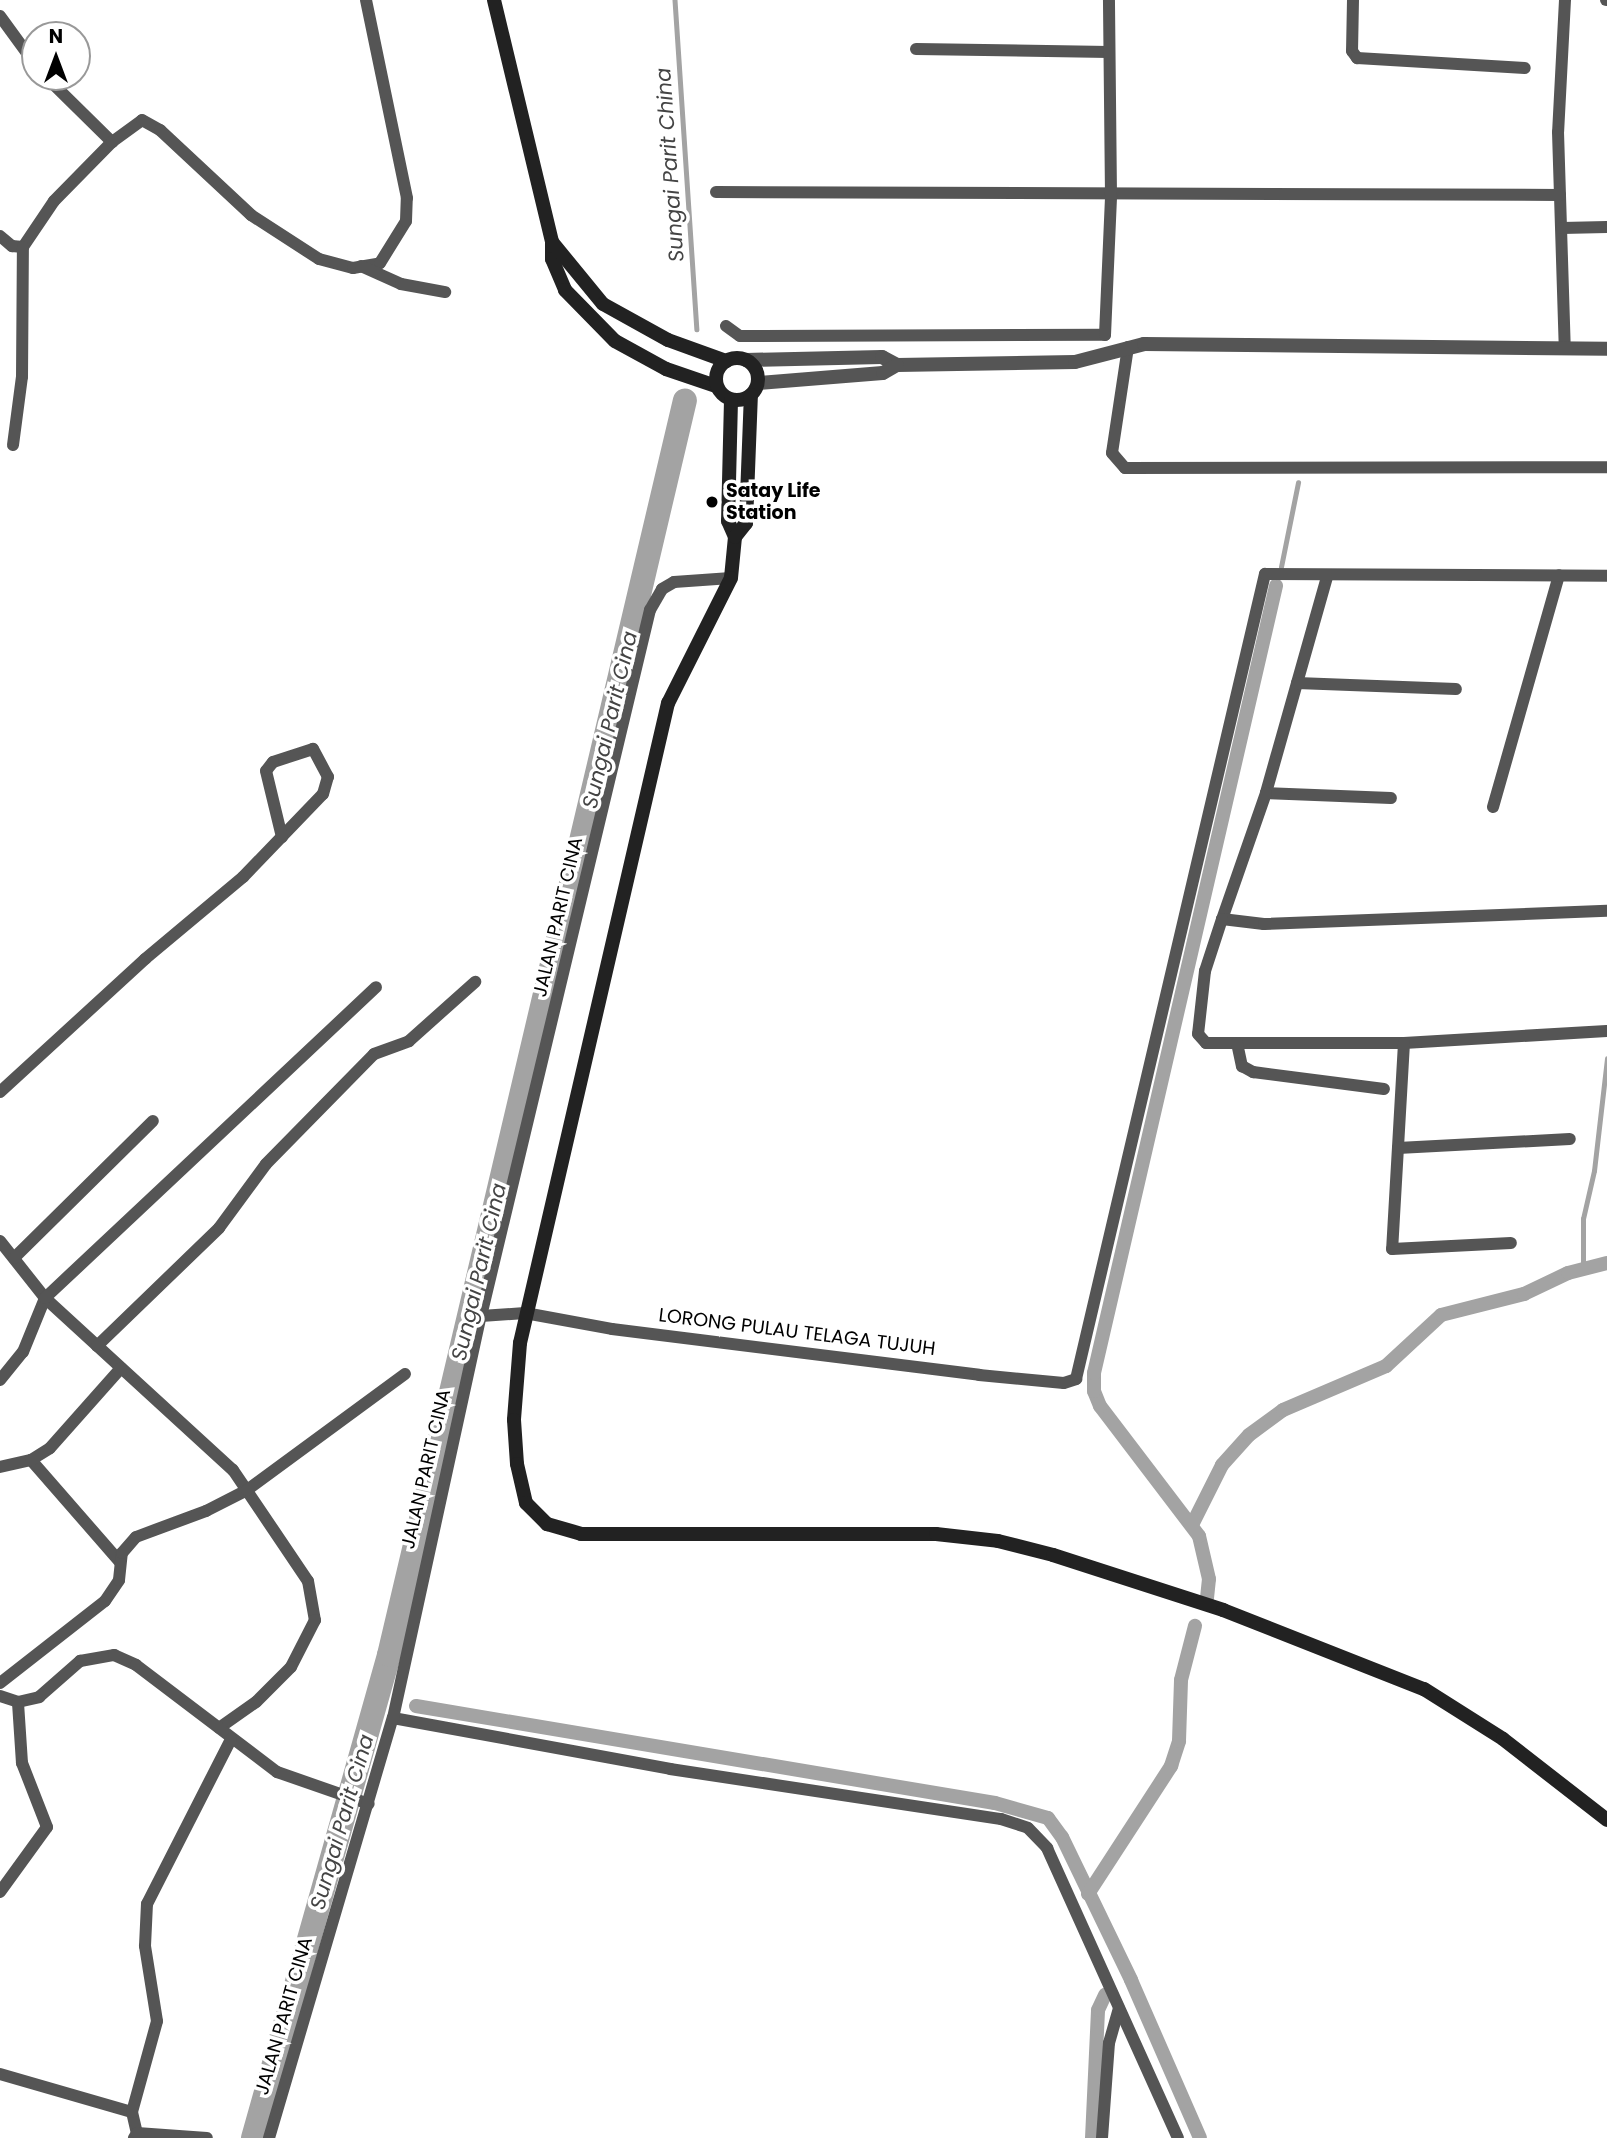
<!DOCTYPE html>
<style>
body{margin:0}
#map{position:relative;width:1607px;height:2138px;overflow:hidden;background:#fff;font-family:Poppins,sans-serif}
div>[style]{position:absolute}
.stream>*{height:4.5px;margin:-2.25px;padding:0 2.25px;transform-origin:2.25px;border-radius:2.25px;background:#a3a3a3}
.canal>*{height:14px;margin:-7px;padding:0 7px;transform-origin:7px;border-radius:7px;background:#a3a3a3}
.river>*{height:24px;margin:-12px;padding:0 12px;transform-origin:12px;border-radius:12px;background:#a3a3a3}
.minor>*{height:12px;margin:-6px;padding:0 6px;transform-origin:6px;border-radius:6px;background:#555}
.tertiary>*{height:14px;margin:-7px;padding:0 7px;transform-origin:7px;border-radius:7px;background:#555}
.secondary>*{height:14px;margin:-7px;padding:0 7px;transform-origin:7px;border-radius:7px;background:#222}
.secondary>.ring{margin:-7px;padding:0;box-sizing:content-box;background:none;border:14px solid #222;border-radius:50%}
.dots>*{width:19px;height:19px;translate:-50% -50%;box-sizing:border-box;border:4px solid #fff;border-radius:50%}
span{translate:-50% -50%;white-space:nowrap;text-align:center;line-height:1.15;-webkit-text-stroke:7px #fff;paint-order:stroke}
.poi-label{font-size:19px;color:#000;font-weight:700}
.left{translate:0 -50%;text-align:left}
.street-label{font-size:19px;color:#000}
.water-label{font-size:21px;color:#444;font-style:italic}
.north{position:absolute;left:21px;top:21px;width:70px;height:70px;box-sizing:border-box;background:#fff;border:2px solid #999;border-radius:50%;rotate:0deg;font-size:19px;font-weight:700;line-height:28px;text-align:center;color:#000}
.north::after{content:'';display:block;margin:auto;width:24px;height:32px;background:#000;clip-path:polygon(50% 0,100% 100%,50% 72%,0 100%)}
</style>
<div id="map">
<div class="stream">
<i style="left:675px;top:0;width:330px;rotate:86.2deg"></i>
<i style="left:1281px;top:567px;width:86px;rotate:-78.6deg"></i>
<i style="left:1583px;top:1269px;width:50px;rotate:-90deg"></i>
<i style="left:1583px;top:1219px;width:49px;rotate:-77.1deg"></i>
<i style="left:1594px;top:1171px;width:113px;rotate:-83.4deg"></i>
</div>
<div class="canal">
<i style="left:1192px;top:1525px;width:67px;rotate:-63.4deg"></i>
<i style="left:1222px;top:1465px;width:40px;rotate:-48deg"></i>
<i style="left:1249px;top:1435px;width:42px;rotate:-36.3deg"></i>
<i style="left:1283px;top:1410px;width:112px;rotate:-23.1deg"></i>
<i style="left:1386px;top:1366px;width:75px;rotate:-42.8deg"></i>
<i style="left:1441px;top:1315px;width:86px;rotate:-14.2deg"></i>
<i style="left:1524px;top:1294px;width:49px;rotate:-25.5deg"></i>
<i style="left:1568px;top:1273px;width:40px;rotate:-14.4deg"></i>
<i style="left:1207px;top:1598px;width:19px;rotate:-84deg"></i>
<i style="left:1209px;top:1579px;width:44px;rotate:-103.1deg"></i>
<i style="left:1199px;top:1536px;width:163px;rotate:-127.3deg"></i>
<i style="left:1100px;top:1406px;width:16px;rotate:-112deg"></i>
<i style="left:1094px;top:1391px;width:18px;rotate:-90deg"></i>
<i style="left:1094px;top:1373px;width:808px;rotate:-76.98deg"></i>
<i style="left:416px;top:1706px;width:587px;rotate:9.51deg"></i>
<i style="left:995px;top:1803px;width:55px;rotate:15.8deg"></i>
<i style="left:1048px;top:1818px;width:24px;rotate:54deg"></i>
<i style="left:1062px;top:1837px;width:159px;rotate:64.2deg"></i>
<i style="left:1131px;top:1980px;width:172px;rotate:66.4deg"></i>
<i style="left:1088px;top:1894px;width:153px;rotate:-57deg"></i>
<i style="left:1171px;top:1766px;width:26px;rotate:-72deg"></i>
<i style="left:1179px;top:1741px;width:61px;rotate:-88.1deg"></i>
<i style="left:1181px;top:1680px;width:56px;rotate:-75.5deg"></i>
<i style="left:1092px;top:2138px;width:128px;rotate:-87.3deg"></i>
<i style="left:1098px;top:2010px;width:17px;rotate:-65deg"></i>
</div>
<div class="river">
<i style="left:253px;top:2138px;width:502px;rotate:-74.27deg"></i>
<i style="left:389px;top:1655px;width:1289px;rotate:-76.73deg"></i>
</div>
<div class="minor">
<i style="left:1353px;top:0;width:51px;rotate:91.1deg"></i>
<i style="left:1352px;top:51px;width:9px;rotate:54deg"></i>
<i style="left:1357px;top:58px;width:168px;rotate:3.4deg"></i>
<i style="left:1565px;top:0;width:132px;rotate:93deg"></i>
<i style="left:1558px;top:132px;width:217px;rotate:88.2deg"></i>
<i style="left:1606px;top:0;width:1px"></i>
<i style="left:0;top:16px;width:59px;rotate:53.9deg"></i>
<i style="left:916px;top:49px;width:193px;rotate:0.9deg"></i>
<i style="left:46px;top:77px;width:93px;rotate:44.6deg"></i>
<i style="left:716px;top:192px;width:844px;rotate:0.2deg"></i>
<i style="left:1562px;top:228px;width:45px;rotate:-1.3deg"></i>
<i style="left:0;top:236px;width:16px;rotate:40deg"></i>
<i style="left:12px;top:246px;width:11px;rotate:5deg"></i>
<i style="left:23px;top:247px;width:55px;rotate:-56deg"></i>
<i style="left:54px;top:201px;width:83px;rotate:-45.5deg"></i>
<i style="left:112px;top:142px;width:37px;rotate:-36deg"></i>
<i style="left:142px;top:120px;width:21px;rotate:29deg"></i>
<i style="left:160px;top:130px;width:125px;rotate:43deg"></i>
<i style="left:251px;top:215px;width:81px;rotate:32.9deg"></i>
<i style="left:319px;top:259px;width:35px;rotate:15deg"></i>
<i style="left:353px;top:268px;width:27px;rotate:-10deg"></i>
<i style="left:380px;top:263px;width:49px;rotate:-58.2deg"></i>
<i style="left:406px;top:221px;width:23px;rotate:-88deg"></i>
<i style="left:407px;top:198px;width:202px;rotate:-101.7deg"></i>
<i style="left:361px;top:266px;width:44px;rotate:24.2deg"></i>
<i style="left:401px;top:284px;width:45px;rotate:10.3deg"></i>
<i style="left:726px;top:326px;width:17px;rotate:36deg"></i>
<i style="left:740px;top:336px;width:365px;rotate:-0.2deg"></i>
<i style="left:1105px;top:335px;width:140px;rotate:-87.5deg"></i>
<i style="left:1111px;top:195px;width:195px;rotate:-90.6deg"></i>
<i style="left:1128px;top:347px;width:107px;rotate:98.6deg"></i>
<i style="left:1112px;top:453px;width:20px;rotate:49deg"></i>
<i style="left:1125px;top:468px;width:482px;rotate:-0.1deg"></i>
<i style="left:13px;top:445px;width:69px;rotate:-82.5deg"></i>
<i style="left:22px;top:377px;width:130px;rotate:-89.6deg"></i>
<i style="left:1327px;top:577px;width:224px;rotate:105.8deg"></i>
<i style="left:1266px;top:793px;width:125px;rotate:2.3deg"></i>
<i style="left:1297px;top:683px;width:159px;rotate:2.2deg"></i>
<i style="left:1266px;top:793px;width:133px;rotate:109.2deg"></i>
<i style="left:1222px;top:919px;width:42px;rotate:6.8deg"></i>
<i style="left:1264px;top:924px;width:343px;rotate:-2.2deg"></i>
<i style="left:1493px;top:807px;width:241px;rotate:-74.1deg"></i>
<i style="left:1222px;top:919px;width:55px;rotate:108.1deg"></i>
<i style="left:1205px;top:971px;width:63px;rotate:96.3deg"></i>
<i style="left:1198px;top:1034px;width:12px;rotate:48deg"></i>
<i style="left:1206px;top:1043px;width:198px"></i>
<i style="left:1404px;top:1043px;width:203px;rotate:-3.4deg"></i>
<i style="left:1237px;top:1043px;width:24px;rotate:78deg"></i>
<i style="left:1242px;top:1066px;width:13px;rotate:29deg"></i>
<i style="left:1253px;top:1072px;width:132px;rotate:7.4deg"></i>
<i style="left:1404px;top:1043px;width:206px;rotate:93.3deg"></i>
<i style="left:1392px;top:1249px;width:119px;rotate:-2.9deg"></i>
<i style="left:0;top:1092px;width:197px;rotate:-42.5deg"></i>
<i style="left:145px;top:959px;width:128px;rotate:-39.9deg"></i>
<i style="left:243px;top:877px;width:115px;rotate:-46.1deg"></i>
<i style="left:323px;top:794px;width:18px;rotate:-74deg"></i>
<i style="left:328px;top:777px;width:32px;rotate:-118deg"></i>
<i style="left:313px;top:749px;width:42px;rotate:162deg"></i>
<i style="left:273px;top:762px;width:11px;rotate:128deg"></i>
<i style="left:266px;top:771px;width:68px;rotate:76.4deg"></i>
<i style="left:1398px;top:1148px;width:172px;rotate:-3deg"></i>
<i style="left:0;top:1241px;width:73px;rotate:51.7deg"></i>
<i style="left:45px;top:1298px;width:255px;rotate:42.5deg"></i>
<i style="left:233px;top:1470px;width:134px;rotate:56deg"></i>
<i style="left:308px;top:1581px;width:40px;rotate:80deg"></i>
<i style="left:315px;top:1620px;width:53px;rotate:117.1deg"></i>
<i style="left:291px;top:1667px;width:49px;rotate:135deg"></i>
<i style="left:256px;top:1702px;width:45px;rotate:144.9deg"></i>
<i style="left:14px;top:1258px;width:195px;rotate:-44.6deg"></i>
<i style="left:481px;top:1316px;width:44px;rotate:-3.9deg"></i>
<i style="left:525px;top:1313px;width:88px;rotate:10.4deg"></i>
<i style="left:612px;top:1329px;width:370px;rotate:7.1deg"></i>
<i style="left:979px;top:1375px;width:85px;rotate:5.4deg"></i>
<i style="left:1064px;top:1383px;width:13px;rotate:-18deg"></i>
<i style="left:1076px;top:1379px;width:827px;rotate:-76.79deg"></i>
<i style="left:1265px;top:574px;width:342px;rotate:0.3deg"></i>
<i style="left:97px;top:1346px;width:170px;rotate:-44deg"></i>
<i style="left:219px;top:1228px;width:79px;rotate:-53.7deg"></i>
<i style="left:266px;top:1164px;width:154px;rotate:-45.5deg"></i>
<i style="left:374px;top:1054px;width:37px;rotate:-20deg"></i>
<i style="left:409px;top:1041px;width:89px;rotate:-41.8deg"></i>
<i style="left:0;top:1380px;width:36px;rotate:-51deg"></i>
<i style="left:23px;top:1352px;width:58px;rotate:-67.8deg"></i>
<i style="left:45px;top:1298px;width:454px;rotate:-43.2deg"></i>
<i style="left:31px;top:1460px;width:135px;rotate:48.9deg"></i>
<i style="left:0;top:1467px;width:32px;rotate:-13deg"></i>
<i style="left:31px;top:1460px;width:22px;rotate:-32deg"></i>
<i style="left:50px;top:1448px;width:107px;rotate:-48.4deg"></i>
<i style="left:0;top:1683px;width:133px;rotate:-38deg"></i>
<i style="left:105px;top:1601px;width:25px;rotate:-56deg"></i>
<i style="left:119px;top:1580px;width:27px;rotate:-84deg"></i>
<i style="left:122px;top:1553px;width:21px;rotate:-49deg"></i>
<i style="left:136px;top:1537px;width:75px;rotate:-20.4deg"></i>
<i style="left:206px;top:1511px;width:46px;rotate:-27.1deg"></i>
<i style="left:247px;top:1490px;width:196px;rotate:-36.3deg"></i>
<i style="left:0;top:1696px;width:19px;rotate:18deg"></i>
<i style="left:18px;top:1702px;width:22px;rotate:-13deg"></i>
<i style="left:39px;top:1697px;width:55px;rotate:-41.3deg"></i>
<i style="left:80px;top:1661px;width:35px;rotate:-10deg"></i>
<i style="left:114px;top:1655px;width:24px;rotate:24deg"></i>
<i style="left:136px;top:1665px;width:177px;rotate:37.2deg"></i>
<i style="left:277px;top:1772px;width:97px;rotate:19.2deg"></i>
<i style="left:393px;top:1718px;width:282px;rotate:10.4deg"></i>
<i style="left:670px;top:1769px;width:335px;rotate:8.6deg"></i>
<i style="left:1001px;top:1819px;width:28px;rotate:18deg"></i>
<i style="left:1028px;top:1828px;width:28px;rotate:46deg"></i>
<i style="left:1047px;top:1848px;width:318px;rotate:65.7deg"></i>
<i style="left:0;top:1892px;width:80px;rotate:-54.1deg"></i>
<i style="left:47px;top:1827px;width:69px;rotate:-111.3deg"></i>
<i style="left:22px;top:1763px;width:61px;rotate:-93.8deg"></i>
<i style="left:0;top:2074px;width:137px;rotate:16.1deg"></i>
<i style="left:132px;top:2112px;width:22px;rotate:77deg"></i>
<i style="left:137px;top:2133px;width:6px;rotate:121deg"></i>
<i style="left:132px;top:2112px;width:94px;rotate:-74.6deg"></i>
<i style="left:157px;top:2021px;width:76px;rotate:-99.1deg"></i>
<i style="left:145px;top:1946px;width:42px;rotate:-87.3deg"></i>
<i style="left:147px;top:1904px;width:185px;rotate:-63deg"></i>
<i style="left:137px;top:2133px;width:70px;rotate:4.1deg"></i>
<i style="left:269px;top:2138px;width:438px;rotate:-73.6deg"></i>
<i style="left:393px;top:1718px;width:412px;rotate:-77.7deg"></i>
<i style="left:481px;top:1316px;width:726px;rotate:-76.54deg"></i>
<i style="left:650px;top:610px;width:24px;rotate:-60deg"></i>
<i style="left:662px;top:589px;width:14px;rotate:-30deg"></i>
<i style="left:674px;top:582px;width:57px;rotate:-4deg"></i>
<i style="left:1102px;top:2138px;width:95px;rotate:-85.8deg"></i>
<i style="left:1109px;top:2043px;width:36px;rotate:-74deg"></i>
</div>
<div class="tertiary">
<i style="left:746px;top:360px;width:136px;rotate:-1.3deg"></i>
<i style="left:882px;top:357px;width:17px;rotate:28deg"></i>
<i style="left:897px;top:365px;width:178px;rotate:-1deg"></i>
<i style="left:1075px;top:362px;width:71px;rotate:-14.6deg"></i>
<i style="left:1144px;top:344px;width:463px;rotate:0.6deg"></i>
<i style="left:758px;top:383px;width:125px;rotate:-4.6deg"></i>
<i style="left:883px;top:373px;width:16px;rotate:-30deg"></i>
</div>
<div class="secondary">
<i style="left:494px;top:0;width:249px;rotate:76.5deg"></i>
<i style="left:552px;top:242px;width:17px;rotate:90deg"></i>
<i style="left:552px;top:259px;width:34px;rotate:67deg"></i>
<i style="left:565px;top:290px;width:71px;rotate:45.6deg"></i>
<i style="left:615px;top:341px;width:58px;rotate:28.8deg"></i>
<i style="left:666px;top:369px;width:53px;rotate:18.8deg"></i>
<i style="left:552px;top:242px;width:80px;rotate:50.6deg"></i>
<i style="left:603px;top:304px;width:74px;rotate:29deg"></i>
<i style="left:668px;top:340px;width:62px;rotate:19.9deg"></i>
<i class="ring" style="left:716px;top:358px;width:28px;height:28px"></i>
<i style="left:731px;top:400px;width:121px;rotate:91.4deg"></i>
<i style="left:728px;top:521px;width:17px;rotate:66deg"></i>
<i style="left:735px;top:537px;width:41px;rotate:95.6deg"></i>
<i style="left:731px;top:578px;width:140px;rotate:116.7deg"></i>
<i style="left:668px;top:703px;width:657px;rotate:103.02deg"></i>
<i style="left:520px;top:1343px;width:77px;rotate:94.5deg"></i>
<i style="left:514px;top:1420px;width:44px;rotate:86.1deg"></i>
<i style="left:517px;top:1464px;width:40px;rotate:77deg"></i>
<i style="left:526px;top:1503px;width:30px;rotate:45deg"></i>
<i style="left:547px;top:1524px;width:35px;rotate:16deg"></i>
<i style="left:581px;top:1534px;width:355px"></i>
<i style="left:936px;top:1534px;width:62px;rotate:6.4deg"></i>
<i style="left:998px;top:1541px;width:57px;rotate:14.3deg"></i>
<i style="left:1053px;top:1555px;width:179px;rotate:17.9deg"></i>
<i style="left:1223px;top:1610px;width:216px;rotate:21.5deg"></i>
<i style="left:1424px;top:1689px;width:93px;rotate:32.3deg"></i>
<i style="left:1503px;top:1739px;width:132px;rotate:37.9deg"></i>
<i style="left:735px;top:537px;width:18px;rotate:-52deg"></i>
<i style="left:746px;top:523px;width:128px;rotate:-87.8deg"></i>
</div>
<div class="dots">
<i style="left:712px;top:502px;background:#000"></i>
</div>
<div class="poi-label">
<span class="left" style="left:726px;top:502px">Satay Life<br>Station</span>
</div>
<div class="street-label">
<span style="left:558px;top:917px;rotate:-77deg">JALAN PARIT CINA</span>
<span style="left:797px;top:1332px;rotate:7deg">LORONG PULAU TELAGA TUJUH</span>
<span style="left:426px;top:1469px;rotate:-77deg">JALAN PARIT CINA</span>
<span style="left:284px;top:2016px;rotate:-74deg">JALAN PARIT CINA</span>
</div>
<div class="water-label">
<span style="left:670px;top:165px;rotate:-94deg">Sungai Parit China</span>
<span style="left:610px;top:720px;rotate:-77deg">Sungai Parit Cina</span>
<span style="left:479px;top:1272px;rotate:-77deg">Sungai Parit Cina</span>
<span style="left:342px;top:1822px;rotate:-74deg">Sungai Parit Cina</span>
</div>
<div class="north">N</div>
</div>
